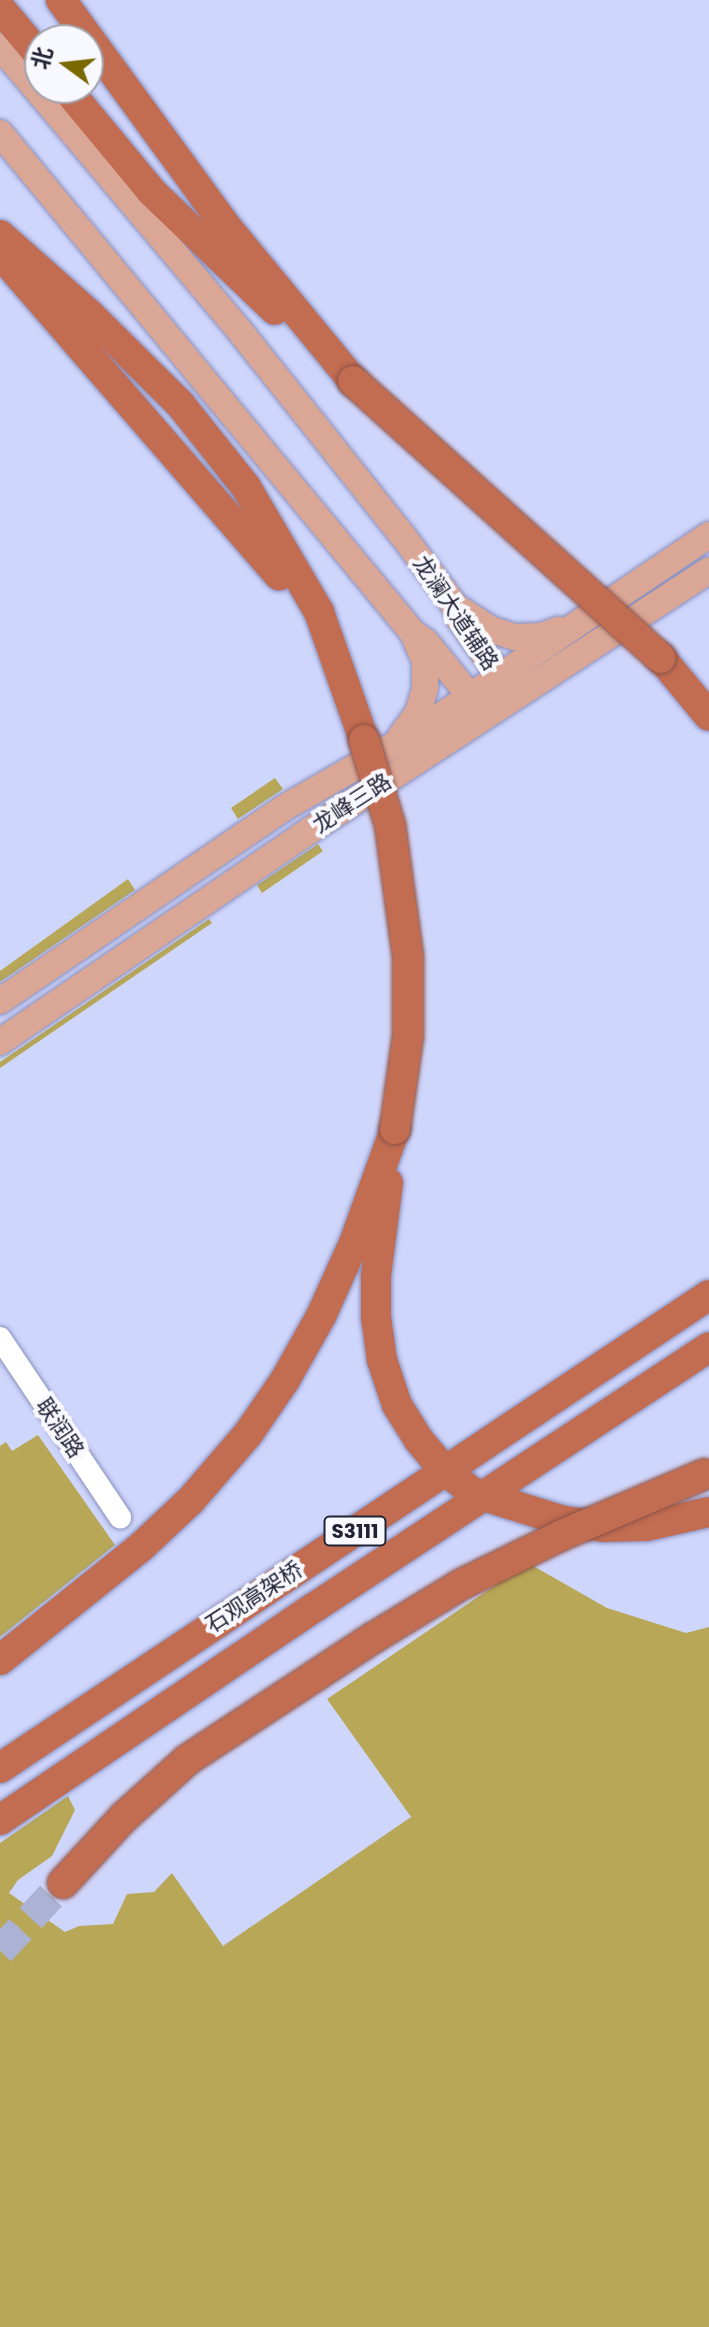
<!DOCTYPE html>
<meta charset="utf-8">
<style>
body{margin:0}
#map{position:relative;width:709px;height:2327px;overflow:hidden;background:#cfd6fc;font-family:Poppins,"Noto Sans SC",sans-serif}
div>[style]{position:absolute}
.green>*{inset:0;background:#b7a757}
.highway-tunnel>*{height:30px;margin-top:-15px;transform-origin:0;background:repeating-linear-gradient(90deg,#acb2d4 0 30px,transparent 0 45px)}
.roads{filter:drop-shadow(0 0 2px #898fbc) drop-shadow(0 0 2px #898fbc)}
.minor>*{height:22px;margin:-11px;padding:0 11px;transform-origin:11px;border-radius:11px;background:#fff}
.major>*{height:26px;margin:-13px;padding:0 13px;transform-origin:13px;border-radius:13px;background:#daa797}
.highway>*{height:30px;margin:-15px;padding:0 15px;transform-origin:15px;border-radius:15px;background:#c26c51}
.bridges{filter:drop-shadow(0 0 2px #8a5247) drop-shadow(0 0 2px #8a5247)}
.highway-bridge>*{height:30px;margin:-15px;padding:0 15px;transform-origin:15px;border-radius:15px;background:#c26c51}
span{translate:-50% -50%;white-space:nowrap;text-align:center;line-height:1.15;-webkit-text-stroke:8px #f8f9fe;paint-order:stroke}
.shield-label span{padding:2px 6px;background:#f8f9fe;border:2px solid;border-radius:6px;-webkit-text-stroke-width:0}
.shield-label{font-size:20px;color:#212335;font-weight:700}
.street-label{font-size:22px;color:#212335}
.north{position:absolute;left:24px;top:24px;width:80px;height:80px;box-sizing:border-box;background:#f8f9fe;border:2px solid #a2a3ae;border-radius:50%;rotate:285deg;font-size:22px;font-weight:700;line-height:32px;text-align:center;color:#212335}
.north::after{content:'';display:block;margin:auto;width:28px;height:36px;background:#7a6900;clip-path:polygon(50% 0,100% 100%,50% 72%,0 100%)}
</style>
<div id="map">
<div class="green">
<i style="clip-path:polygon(275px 778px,283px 789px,238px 819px,231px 808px)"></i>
<i style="clip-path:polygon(318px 844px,323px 851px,262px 893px,257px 885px)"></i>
<i style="clip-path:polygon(128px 879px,135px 890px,0 982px,0 971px)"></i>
<i style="clip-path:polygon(209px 919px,212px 923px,0 1068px,0 1062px)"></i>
<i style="clip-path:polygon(38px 1435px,115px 1545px,0 1637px,0 1446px,6px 1442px,12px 1451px)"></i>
<i style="clip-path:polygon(528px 1563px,607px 1608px,686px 1633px,709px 1627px,709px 2327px,0 2327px,0 1843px,68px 1796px,75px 1810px,52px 1856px,18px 1880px,9px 1893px,65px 1932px,79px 1926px,113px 1924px,127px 1894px,154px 1892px,172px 1873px,223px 1946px,411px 1817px,327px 1699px)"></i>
</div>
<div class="highway-tunnel">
<i style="left:0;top:1951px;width:93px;rotate:-47.2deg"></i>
</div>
<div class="roads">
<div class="minor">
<i style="left:0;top:1338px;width:216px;rotate:56.2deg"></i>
</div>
<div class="major">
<i style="left:0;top:46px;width:378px;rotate:49.9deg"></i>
<i style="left:243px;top:335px;width:257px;rotate:51.5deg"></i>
<i style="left:403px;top:536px;width:87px;rotate:53.4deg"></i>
<i style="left:455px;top:606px;width:13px;rotate:72deg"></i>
<i style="left:459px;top:618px;width:70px;rotate:54.9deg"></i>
<i style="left:499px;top:675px;width:16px;rotate:86deg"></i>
<i style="left:0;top:133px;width:649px;rotate:50.44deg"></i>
<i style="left:413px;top:633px;width:16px;rotate:35deg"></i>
<i style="left:426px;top:642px;width:68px;rotate:50.9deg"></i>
<i style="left:469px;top:695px;width:16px;rotate:18deg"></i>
<i style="left:458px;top:608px;width:38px;rotate:33deg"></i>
<i style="left:490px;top:629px;width:26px;rotate:18deg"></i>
<i style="left:515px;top:637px;width:27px;rotate:-2deg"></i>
<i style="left:542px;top:636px;width:17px;rotate:-21deg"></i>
<i style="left:401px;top:736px;width:29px;rotate:-54deg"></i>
<i style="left:418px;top:713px;width:26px;rotate:-74deg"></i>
<i style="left:425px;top:688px;width:27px;rotate:-90deg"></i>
<i style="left:425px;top:661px;width:27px;rotate:-114deg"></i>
<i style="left:0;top:1001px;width:341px;rotate:-34.2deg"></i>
<i style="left:282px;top:809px;width:159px;rotate:-29.8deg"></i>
<i style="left:420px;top:730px;width:349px;rotate:-34deg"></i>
<i style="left:0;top:1042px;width:363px;rotate:-34.3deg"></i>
<i style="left:300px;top:837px;width:488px;rotate:-33.1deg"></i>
</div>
<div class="highway">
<i style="left:61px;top:0;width:278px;rotate:53.9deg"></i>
<i style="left:225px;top:225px;width:202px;rotate:50.6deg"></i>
<i style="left:0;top:8px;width:62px;rotate:50.2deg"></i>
<i style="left:66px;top:88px;width:135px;rotate:50.4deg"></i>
<i style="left:152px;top:192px;width:170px;rotate:43.8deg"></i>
<i style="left:0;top:235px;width:119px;rotate:41.6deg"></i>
<i style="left:89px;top:314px;width:128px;rotate:44.7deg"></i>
<i style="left:180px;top:404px;width:106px;rotate:51.5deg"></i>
<i style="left:246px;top:487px;width:145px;rotate:59.7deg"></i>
<i style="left:319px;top:612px;width:136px;rotate:70.6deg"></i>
<i style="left:4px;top:258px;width:420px;rotate:49.1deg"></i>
<i style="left:661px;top:658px;width:75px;rotate:50.4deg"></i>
<i style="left:388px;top:1183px;width:94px;rotate:97.4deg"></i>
<i style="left:376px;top:1276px;width:41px;rotate:90deg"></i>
<i style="left:376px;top:1317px;width:43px;rotate:82.1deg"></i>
<i style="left:382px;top:1360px;width:47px;rotate:71.6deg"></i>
<i style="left:397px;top:1405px;width:40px;rotate:58deg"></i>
<i style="left:418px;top:1439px;width:39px;rotate:50deg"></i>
<i style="left:443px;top:1469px;width:39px;rotate:38deg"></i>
<i style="left:474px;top:1493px;width:90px;rotate:17.4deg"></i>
<i style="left:560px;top:1520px;width:44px;rotate:9.2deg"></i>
<i style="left:603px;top:1527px;width:43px;rotate:-1.3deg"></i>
<i style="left:646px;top:1526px;width:65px;rotate:-12.5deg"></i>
<i style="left:0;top:1660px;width:181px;rotate:-38.7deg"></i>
<i style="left:141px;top:1547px;width:69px;rotate:-43.2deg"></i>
<i style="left:191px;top:1500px;width:87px;rotate:-49.2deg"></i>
<i style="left:248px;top:1434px;width:65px;rotate:-55.6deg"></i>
<i style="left:285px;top:1380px;width:73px;rotate:-60.6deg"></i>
<i style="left:321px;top:1316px;width:80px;rotate:-65.7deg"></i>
<i style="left:354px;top:1243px;width:121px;rotate:-70.2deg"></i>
<i style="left:0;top:1768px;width:852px;rotate:-33.71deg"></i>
<i style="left:0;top:1820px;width:380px;rotate:-34.1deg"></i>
<i style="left:315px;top:1607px;width:472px;rotate:-33.4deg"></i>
</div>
</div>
<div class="bridges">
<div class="highway-bridge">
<i style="left:353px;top:381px;width:414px;rotate:42deg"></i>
<i style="left:364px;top:740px;width:89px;rotate:73deg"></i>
<i style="left:390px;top:825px;width:133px;rotate:82.2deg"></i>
<i style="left:408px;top:957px;width:79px;rotate:90deg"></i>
<i style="left:408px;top:1036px;width:94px;rotate:98deg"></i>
<i style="left:63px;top:1883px;width:90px;rotate:-47.3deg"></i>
<i style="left:124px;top:1817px;width:85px;rotate:-42.1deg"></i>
<i style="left:187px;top:1760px;width:222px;rotate:-33.3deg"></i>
<i style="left:373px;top:1638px;width:102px;rotate:-31.3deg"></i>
<i style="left:460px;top:1585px;width:114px;rotate:-26.1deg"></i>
<i style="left:562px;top:1535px;width:155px;rotate:-23.1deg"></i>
</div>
</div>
<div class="shield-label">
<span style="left:355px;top:1531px">S3111</span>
</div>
<div class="street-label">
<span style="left:456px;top:613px;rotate:56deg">龙澜大道辅路</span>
<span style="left:352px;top:803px;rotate:-33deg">龙峰三路</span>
<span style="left:60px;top:1428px;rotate:56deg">联润路</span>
<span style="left:254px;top:1597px;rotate:-33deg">石观高架桥</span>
</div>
<div class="north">北</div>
</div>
